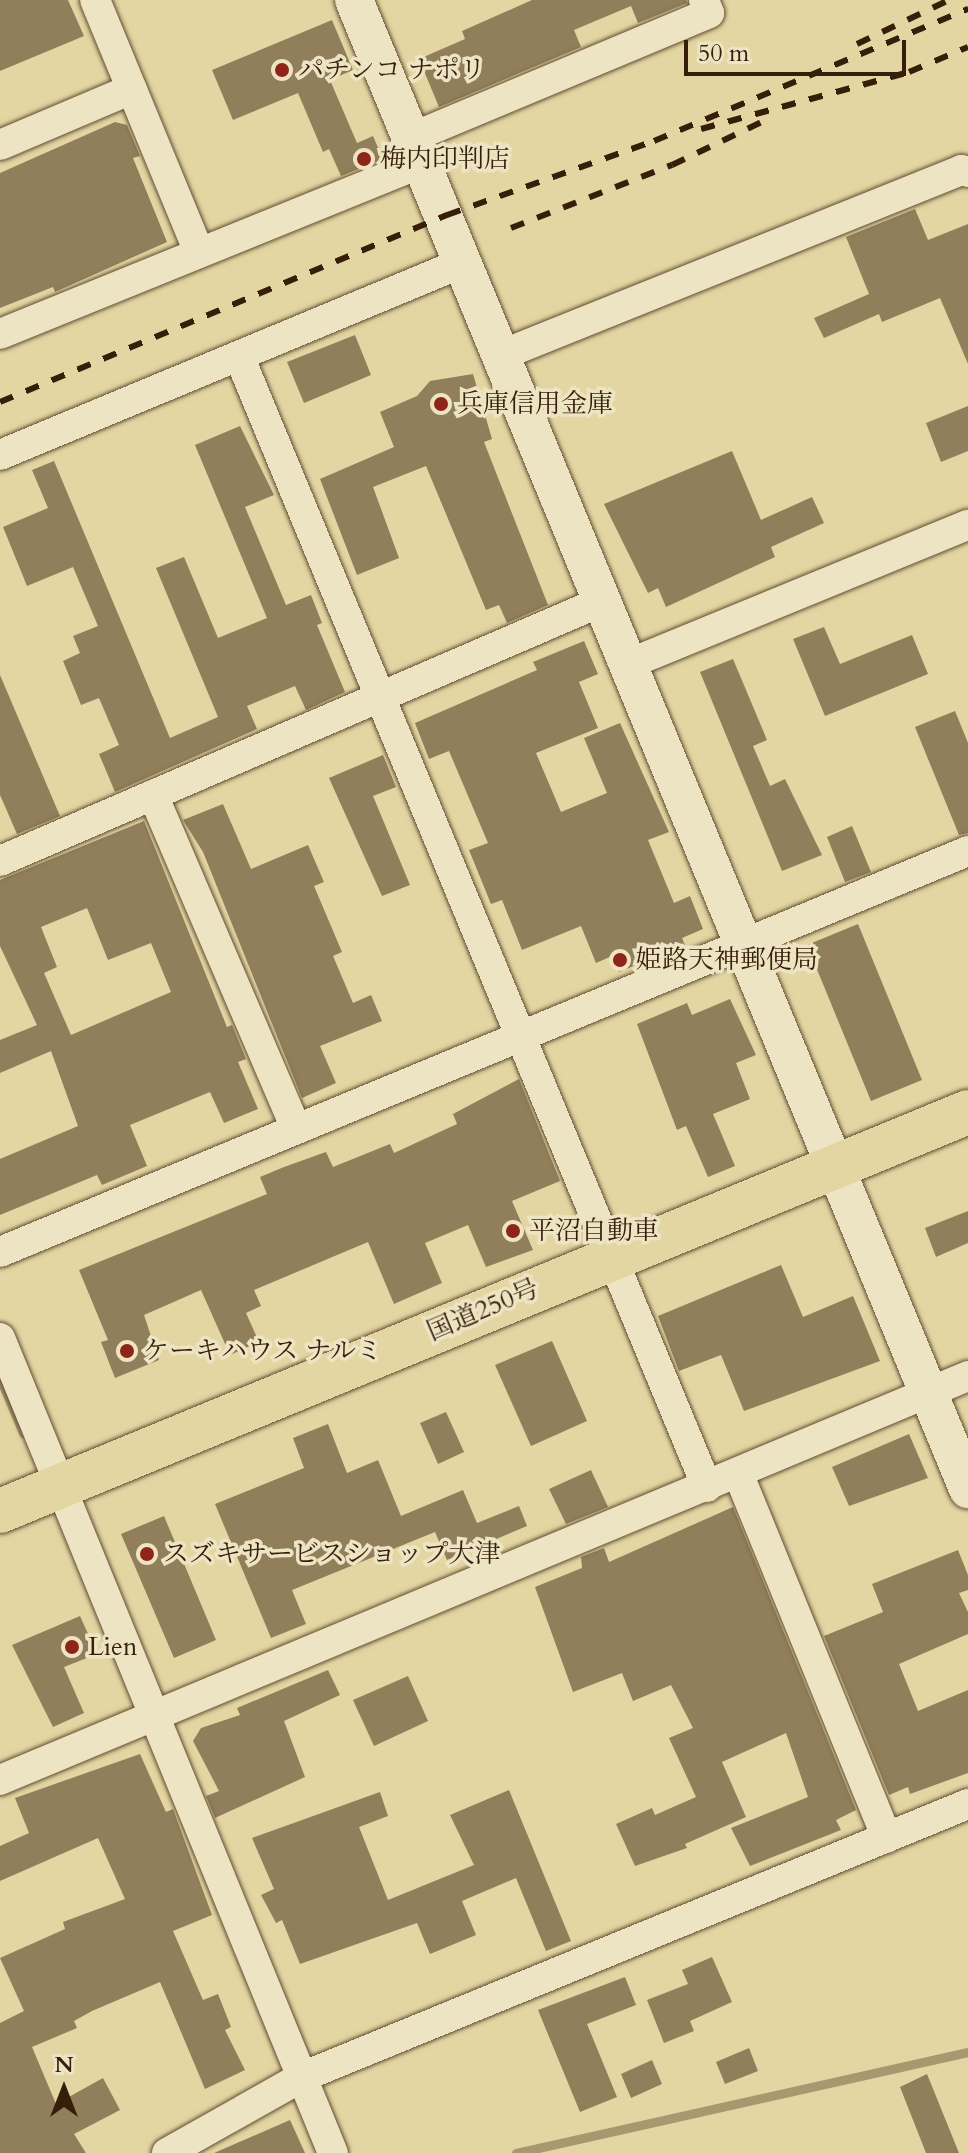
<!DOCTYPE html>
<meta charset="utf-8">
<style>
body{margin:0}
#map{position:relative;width:968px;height:2153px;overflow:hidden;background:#e4d6a3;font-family:Cardo,"Noto Serif JP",serif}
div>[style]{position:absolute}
.stream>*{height:9px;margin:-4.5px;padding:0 4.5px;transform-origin:4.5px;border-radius:4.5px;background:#a9976f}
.building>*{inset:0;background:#917e5a}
.roads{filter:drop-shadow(0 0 2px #624c31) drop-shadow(0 0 2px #624c31)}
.minor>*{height:30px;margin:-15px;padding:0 15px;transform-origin:15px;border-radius:15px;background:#ede4c3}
.tertiary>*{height:38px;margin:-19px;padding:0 19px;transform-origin:19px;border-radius:19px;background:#ede4c3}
.trunk>*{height:44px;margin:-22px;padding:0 22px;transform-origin:22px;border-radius:22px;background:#e4d6a3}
.rail>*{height:6px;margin-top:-3px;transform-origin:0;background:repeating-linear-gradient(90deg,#371e0b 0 14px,transparent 0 28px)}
.dots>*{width:22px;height:22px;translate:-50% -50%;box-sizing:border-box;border:4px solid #ede4c3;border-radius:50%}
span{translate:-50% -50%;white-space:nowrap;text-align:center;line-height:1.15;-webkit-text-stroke:7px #ede4c3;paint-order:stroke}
.poi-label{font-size:26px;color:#371e0b}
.left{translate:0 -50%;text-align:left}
.street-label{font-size:26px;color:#371e0b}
.north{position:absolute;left:24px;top:2049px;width:80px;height:80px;-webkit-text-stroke:6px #ede4c3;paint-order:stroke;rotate:0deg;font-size:22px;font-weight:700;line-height:32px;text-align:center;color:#371e0b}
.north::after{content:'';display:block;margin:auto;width:28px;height:36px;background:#371e0b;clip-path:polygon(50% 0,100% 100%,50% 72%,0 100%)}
.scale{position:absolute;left:684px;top:40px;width:222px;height:36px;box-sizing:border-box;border:4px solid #371e0b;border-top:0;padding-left:10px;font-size:24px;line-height:28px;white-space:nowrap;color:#371e0b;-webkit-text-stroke:6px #ede4c3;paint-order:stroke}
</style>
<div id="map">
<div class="stream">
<i style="left:0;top:1378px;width:60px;rotate:67.3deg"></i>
<i style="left:516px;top:2153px;width:463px;rotate:-12.6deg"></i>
</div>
<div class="building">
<i style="clip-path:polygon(0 0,68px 0,84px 36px,0 71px)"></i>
<i style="clip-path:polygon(532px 0,686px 0,687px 3px,638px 23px,631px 6px,574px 30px,581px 47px,439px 107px,419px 59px,465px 39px,462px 31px)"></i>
<i style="clip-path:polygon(332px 20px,353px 70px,330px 80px,357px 143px,373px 136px,383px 159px,341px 176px,329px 149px,323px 152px,298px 93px,233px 120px,212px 70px)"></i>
<i style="clip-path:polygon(115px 122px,127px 125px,140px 156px,133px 158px,167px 242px,55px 292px,53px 287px,0 308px,0 173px)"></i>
<i style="clip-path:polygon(915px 209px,928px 240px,968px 224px,968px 364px,940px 298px,882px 322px,879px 314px,824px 338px,814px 318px,869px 294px,846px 237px)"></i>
<i style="clip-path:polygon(355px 335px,371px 375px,304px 403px,287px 362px)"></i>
<i style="clip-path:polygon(473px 374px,492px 439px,484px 442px,548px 605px,507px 623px,499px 605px,486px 610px,426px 466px,373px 487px,399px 558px,357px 575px,320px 479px,394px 447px,380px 412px,417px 396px,430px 381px)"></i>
<i style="clip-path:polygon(968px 406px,968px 451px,941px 462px,926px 423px)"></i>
<i style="clip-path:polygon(240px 426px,274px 495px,245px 507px,286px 605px,311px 595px,322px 623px,317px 625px,345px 692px,306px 710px,295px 686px,247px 706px,257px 729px,115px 792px,99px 754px,119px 745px,99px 698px,81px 705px,63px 661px,80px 653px,73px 636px,98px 626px,73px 567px,27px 586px,3px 527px,48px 508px,32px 470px,54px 461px,170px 738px,218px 717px,156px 568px,184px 557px,218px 638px,267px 618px,195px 445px)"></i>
<i style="clip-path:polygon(732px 451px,761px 520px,812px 497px,824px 523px,771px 547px,775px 557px,666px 607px,658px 588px,648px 593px,604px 504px)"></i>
<i style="clip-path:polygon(824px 627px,840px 664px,912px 635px,928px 674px,825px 716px,793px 639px)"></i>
<i style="clip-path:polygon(584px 641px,598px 674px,579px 682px,598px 728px,536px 753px,561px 812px,607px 793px,584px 738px,620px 723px,669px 832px,648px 840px,674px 903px,690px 896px,703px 929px,682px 938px,685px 945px,619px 972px,612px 956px,596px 963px,581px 926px,522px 950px,502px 900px,491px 904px,469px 850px,488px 843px,449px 751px,429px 759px,415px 723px,537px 670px,533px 662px)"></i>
<i style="clip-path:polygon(733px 659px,767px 740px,753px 746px,770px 786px,785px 779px,822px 855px,782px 871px,700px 672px)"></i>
<i style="clip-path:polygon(0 675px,60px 816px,17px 834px,0 795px)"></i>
<i style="clip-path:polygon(955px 711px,968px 743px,968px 833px,959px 835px,915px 727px)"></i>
<i style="clip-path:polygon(383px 755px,396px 787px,373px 796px,410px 885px,382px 896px,329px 778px)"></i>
<i style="clip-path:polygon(223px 804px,251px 869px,308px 845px,324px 882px,314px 886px,342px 952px,333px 956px,353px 1003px,371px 995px,382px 1021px,320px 1046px,336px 1083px,302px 1098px,203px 852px,183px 820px)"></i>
<i style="clip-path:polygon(evenodd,144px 821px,227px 1027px,232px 1025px,246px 1059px,238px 1062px,258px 1109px,224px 1123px,210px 1092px,130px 1125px,147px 1166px,102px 1185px,97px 1175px,0 1215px,0 1159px,78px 1126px,51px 1051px,0 1073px,0 1040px,37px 1025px,0 946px,0 880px,144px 821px,87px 908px,108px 960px,151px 943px,171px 992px,71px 1035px,44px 973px,57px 967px,41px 927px,87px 908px)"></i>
<i style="clip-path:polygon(852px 826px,871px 872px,845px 882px,827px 837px)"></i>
<i style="clip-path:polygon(858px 924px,922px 1080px,871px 1101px,807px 945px)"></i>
<i style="clip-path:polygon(730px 999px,756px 1055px,736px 1063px,750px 1099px,713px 1114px,735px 1166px,708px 1177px,686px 1126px,677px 1130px,637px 1024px,687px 1003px,692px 1015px)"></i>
<i style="clip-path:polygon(519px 1079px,560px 1181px,512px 1201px,533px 1250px,486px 1267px,468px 1225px,425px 1243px,442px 1283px,394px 1304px,368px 1242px,254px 1290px,261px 1306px,246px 1313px,259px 1342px,230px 1355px,201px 1290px,144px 1315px,159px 1360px,115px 1378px,101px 1342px,108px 1340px,79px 1270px,267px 1194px,260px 1177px,284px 1167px,326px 1152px,333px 1167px,390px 1144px,394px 1153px,457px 1124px,453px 1114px)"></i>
<i style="clip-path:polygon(968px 1211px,968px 1243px,936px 1257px,925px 1228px)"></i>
<i style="clip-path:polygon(781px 1265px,803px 1317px,853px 1296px,880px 1361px,744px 1411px,721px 1355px,679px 1371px,658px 1316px)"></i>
<i style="clip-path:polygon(552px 1341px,587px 1421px,531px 1446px,495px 1365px)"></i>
<i style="clip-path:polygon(446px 1412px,464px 1452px,438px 1464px,420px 1423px)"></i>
<i style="clip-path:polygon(328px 1424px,347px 1473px,378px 1460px,401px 1516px,463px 1490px,477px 1523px,519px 1506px,527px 1526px,447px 1560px,435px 1532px,292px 1590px,306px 1624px,271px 1638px,215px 1504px,304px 1468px,293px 1438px)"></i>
<i style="clip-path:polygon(909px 1434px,928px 1478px,849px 1506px,832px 1467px)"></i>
<i style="clip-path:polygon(591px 1470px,608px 1507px,566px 1524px,549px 1489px)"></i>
<i style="clip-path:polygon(733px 1507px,856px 1810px,836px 1820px,841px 1830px,750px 1866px,731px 1828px,808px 1797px,786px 1733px,722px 1762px,746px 1817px,685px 1844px,687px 1848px,635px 1866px,616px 1824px,652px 1808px,655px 1815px,696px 1797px,669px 1738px,693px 1728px,671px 1685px,633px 1701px,622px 1673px,573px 1692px,535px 1587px,582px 1568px,581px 1557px,604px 1548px,609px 1562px)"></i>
<i style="clip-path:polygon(164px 1516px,216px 1640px,174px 1658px,121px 1534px)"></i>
<i style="clip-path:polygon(958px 1550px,968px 1575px,968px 1590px,959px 1593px,968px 1612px,968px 1634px,899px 1664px,918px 1711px,968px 1690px,968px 1773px,910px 1794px,908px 1787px,889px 1795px,824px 1636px,883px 1612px,872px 1584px)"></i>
<i style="clip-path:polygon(80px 1616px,97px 1654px,64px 1667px,84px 1713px,53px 1727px,12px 1645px)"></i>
<i style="clip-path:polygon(328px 1670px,340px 1695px,284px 1721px,305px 1777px,215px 1818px,206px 1796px,219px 1791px,193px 1741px,201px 1728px,240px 1715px,237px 1708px)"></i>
<i style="clip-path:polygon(408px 1676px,428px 1721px,374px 1746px,353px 1700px)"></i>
<i style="clip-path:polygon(140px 1754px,166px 1812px,173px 1809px,212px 1915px,173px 1931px,203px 2000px,218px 1994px,231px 2027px,225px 2030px,245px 2070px,205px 2089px,160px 1982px,92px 2011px,74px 2021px,77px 2028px,32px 2047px,56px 2104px,103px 2078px,120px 2110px,74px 2134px,86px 2153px,0 2153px,0 2023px,24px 2011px,0 1958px,65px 1929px,63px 1922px,125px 1899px,98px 1838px,0 1881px,0 1846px,29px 1833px,15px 1798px)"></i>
<i style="clip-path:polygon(509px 1790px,571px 1941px,546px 1951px,516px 1878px,462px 1901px,476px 1935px,430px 1954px,417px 1923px,300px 1964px,282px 1920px,276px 1923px,261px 1895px,274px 1889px,252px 1838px,380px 1792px,388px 1816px,359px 1827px,388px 1900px,474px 1865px,450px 1815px)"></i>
<i style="clip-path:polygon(712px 1957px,732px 2002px,690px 2021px,694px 2031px,664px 2043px,647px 2000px,688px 1984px,682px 1970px)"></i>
<i style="clip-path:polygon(625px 1977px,636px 2005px,587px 2024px,617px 2097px,580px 2112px,538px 2010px)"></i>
<i style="clip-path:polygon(749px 2048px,758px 2071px,725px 2084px,716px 2062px)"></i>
<i style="clip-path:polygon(652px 2060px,662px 2084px,631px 2098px,621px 2074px)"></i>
<i style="clip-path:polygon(927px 2074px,959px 2153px,926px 2153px,900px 2087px)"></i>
<i style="clip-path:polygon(290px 2120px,305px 2153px,214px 2153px)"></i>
</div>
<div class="roads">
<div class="minor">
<i style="left:95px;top:0;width:273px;rotate:67.6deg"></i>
<i style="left:413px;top:137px;width:321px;rotate:-22.7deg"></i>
<i style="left:709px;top:13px;width:14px;rotate:-111deg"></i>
<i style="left:0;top:145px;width:143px;rotate:-23deg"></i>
<i style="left:0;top:334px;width:458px;rotate:-22.1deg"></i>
<i style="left:504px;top:354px;width:493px;rotate:-21.9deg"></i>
<i style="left:961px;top:170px;width:7px;rotate:16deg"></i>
<i style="left:239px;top:356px;width:1224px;rotate:67.52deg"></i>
<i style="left:0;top:455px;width:503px;rotate:-22.58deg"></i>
<i style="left:631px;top:663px;width:364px;rotate:-22.3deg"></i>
<i style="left:153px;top:795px;width:363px;rotate:66.8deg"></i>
<i style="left:0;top:861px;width:659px;rotate:-23.34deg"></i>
<i style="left:0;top:1252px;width:1048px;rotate:-22.5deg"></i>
<i style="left:0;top:1338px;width:880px;rotate:67.78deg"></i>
<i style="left:738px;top:1473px;width:394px;rotate:67.8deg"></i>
<i style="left:0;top:1780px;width:1049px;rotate:-22.65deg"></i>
<i style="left:167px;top:2153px;width:155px;rotate:-29.4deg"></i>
<i style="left:302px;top:2077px;width:720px;rotate:-22.29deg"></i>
</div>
<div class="tertiary">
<i style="left:354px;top:0;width:1611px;rotate:67.59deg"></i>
</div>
<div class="trunk">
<i style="left:0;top:1511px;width:1047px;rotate:-22.4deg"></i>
</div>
</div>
<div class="rail">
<i style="left:857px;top:44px;width:102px;rotate:-25.6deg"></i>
<i style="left:701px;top:129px;width:216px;rotate:-15.3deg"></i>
<i style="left:909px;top:72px;width:64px;rotate:-23deg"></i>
<i style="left:511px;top:228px;width:173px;rotate:-21.4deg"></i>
<i style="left:672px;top:165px;width:104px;rotate:-25.6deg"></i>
<i style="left:0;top:402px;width:485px;rotate:-22.7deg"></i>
<i style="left:447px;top:215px;width:220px;rotate:-19.7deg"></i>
<i style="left:654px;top:141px;width:341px;rotate:-22.8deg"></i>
</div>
<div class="dots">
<i style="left:282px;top:70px;background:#8f2418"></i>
<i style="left:364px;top:159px;background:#8f2418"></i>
<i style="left:441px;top:404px;background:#8f2418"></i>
<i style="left:620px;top:960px;background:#8f2418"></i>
<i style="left:513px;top:1231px;background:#8f2418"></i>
<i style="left:127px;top:1351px;background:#8f2418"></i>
<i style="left:147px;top:1554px;background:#8f2418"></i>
<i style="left:72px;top:1647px;background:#8f2418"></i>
</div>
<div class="poi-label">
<span class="left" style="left:298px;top:70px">パチンコ ナポリ</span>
<span class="left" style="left:380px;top:159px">梅内印判店</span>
<span class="left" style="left:457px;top:404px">兵庫信用金庫</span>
<span class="left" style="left:636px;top:960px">姫路天神郵便局</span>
<span class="left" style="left:529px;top:1231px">平沼自動車</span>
<span class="left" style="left:143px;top:1351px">ケーキハウス ナルミ</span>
<span class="left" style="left:163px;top:1554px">スズキサービスショップ大津</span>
<span class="left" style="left:88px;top:1647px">Lien</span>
</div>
<div class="street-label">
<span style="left:483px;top:1310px;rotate:-23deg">国道250号</span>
</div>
<div class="north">N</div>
<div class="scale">50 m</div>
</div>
